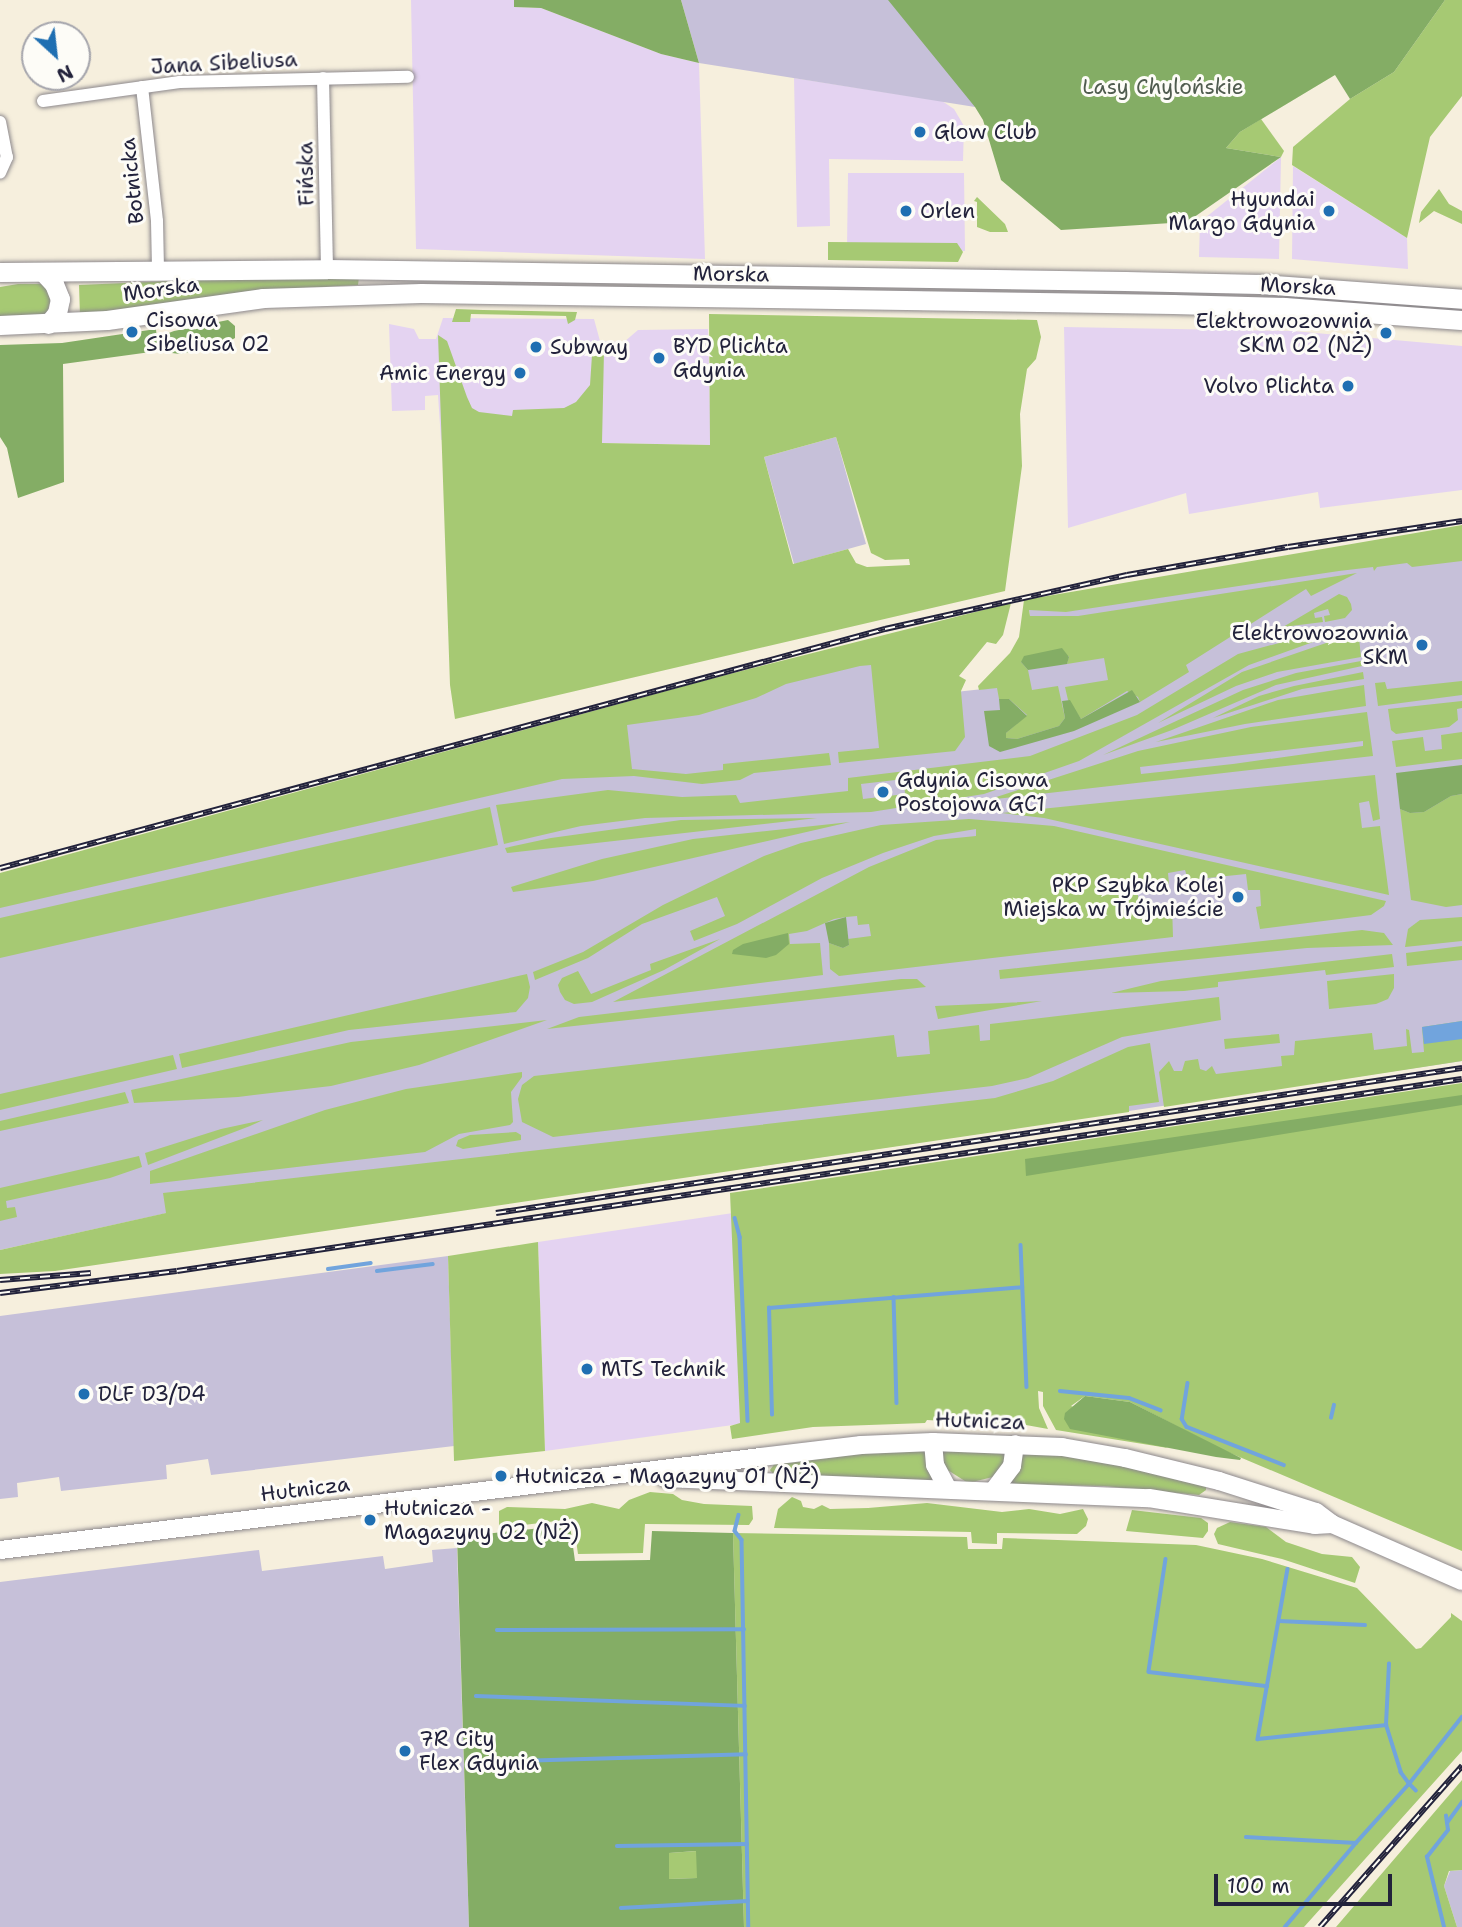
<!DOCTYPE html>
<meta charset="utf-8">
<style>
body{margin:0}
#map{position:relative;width:1462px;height:1927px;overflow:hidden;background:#f6efdd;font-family:"Shantell Sans",sans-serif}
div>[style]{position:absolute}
.built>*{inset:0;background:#e4d3f1}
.industrial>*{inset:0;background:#c6c0d9}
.green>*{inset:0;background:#a6c973}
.forest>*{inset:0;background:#84ad65}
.water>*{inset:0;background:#71a4dd}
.stream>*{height:3.5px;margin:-1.75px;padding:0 1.75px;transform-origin:1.75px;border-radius:1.75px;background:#71a4dd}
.roads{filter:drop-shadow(0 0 2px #8c888c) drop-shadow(0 0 2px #8c888c)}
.street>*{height:12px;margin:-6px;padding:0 6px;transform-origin:6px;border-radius:6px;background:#fff}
.secondary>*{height:18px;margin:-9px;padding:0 9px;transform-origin:9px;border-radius:9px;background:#fff}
.primary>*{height:19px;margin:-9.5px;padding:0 9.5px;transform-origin:9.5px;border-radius:9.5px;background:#fff}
.rail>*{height:6px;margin-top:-3px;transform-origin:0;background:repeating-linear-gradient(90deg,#fdfcf7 0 10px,#22223b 0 20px);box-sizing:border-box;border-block:2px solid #22223b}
.dots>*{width:19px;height:19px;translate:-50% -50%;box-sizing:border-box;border:4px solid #fdfcf7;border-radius:50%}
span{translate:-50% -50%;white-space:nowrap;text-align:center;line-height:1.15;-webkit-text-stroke:6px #fdfcf7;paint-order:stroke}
.street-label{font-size:21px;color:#22223b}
.park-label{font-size:21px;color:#505c4f}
.poi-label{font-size:21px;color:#22223b}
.left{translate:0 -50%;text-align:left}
.right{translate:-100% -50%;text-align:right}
.north{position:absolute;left:21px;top:21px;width:70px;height:70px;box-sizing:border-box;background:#fdfcf7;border:2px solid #a5a5ac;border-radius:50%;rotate:153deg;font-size:19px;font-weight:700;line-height:28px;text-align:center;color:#22223b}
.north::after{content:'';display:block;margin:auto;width:24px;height:32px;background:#1f6fb2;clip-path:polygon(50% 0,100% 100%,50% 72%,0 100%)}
.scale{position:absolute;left:1214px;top:1874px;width:178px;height:32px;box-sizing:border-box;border:4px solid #22223b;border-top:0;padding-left:9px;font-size:21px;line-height:24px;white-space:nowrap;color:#22223b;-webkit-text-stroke:5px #fdfcf7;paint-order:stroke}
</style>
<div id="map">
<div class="built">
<i style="clip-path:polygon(411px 0,514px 0,514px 7px,541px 8px,661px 54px,699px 63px,705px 259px,416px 249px)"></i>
<i style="clip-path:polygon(794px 78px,942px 101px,954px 109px,964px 126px,963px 161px,829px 159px,830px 226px,797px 227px)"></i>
<i style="clip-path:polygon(1281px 157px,1279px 259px,1199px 257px,1200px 222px)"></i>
<i style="clip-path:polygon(1293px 166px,1407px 238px,1408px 269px,1292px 259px)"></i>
<i style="clip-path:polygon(848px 173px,964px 173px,965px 251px,847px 248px)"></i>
<i style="clip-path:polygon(443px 318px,594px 319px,600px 341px,624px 342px,638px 330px,708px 329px,711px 445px,441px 440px,438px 395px,425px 396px,425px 410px,392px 411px,389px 324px,414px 329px,419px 339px,436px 339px)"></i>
<i style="clip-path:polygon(1064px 327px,1293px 331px,1462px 346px,1462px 490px,1320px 508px,1318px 492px,1189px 514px,1186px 493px,1068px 528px)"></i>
<i style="clip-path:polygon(733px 1213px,740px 1424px,545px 1451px,538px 1242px)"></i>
</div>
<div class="industrial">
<i style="clip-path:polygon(681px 0,1010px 0,975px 107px,699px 63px)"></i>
<i style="clip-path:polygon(836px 437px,866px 544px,794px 564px,764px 457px)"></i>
<i style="clip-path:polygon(1462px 535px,1462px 1061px,756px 1167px,751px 1127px,167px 1213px,0 1250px,0 883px,923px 634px,928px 695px,983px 689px,1033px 639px,1029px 610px)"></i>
<i style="clip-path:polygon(448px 1256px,454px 1446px,211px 1475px,208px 1459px,166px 1465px,167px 1479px,61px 1491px,59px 1477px,17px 1483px,18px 1497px,0 1499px,0 1316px)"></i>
<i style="clip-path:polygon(457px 1548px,469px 1927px,0 1927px,0 1582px,259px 1550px,262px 1571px,383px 1556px,385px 1569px,433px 1562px,432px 1550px)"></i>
<i style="clip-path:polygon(1462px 1870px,1462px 1927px,1457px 1927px,1444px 1886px,1450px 1871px)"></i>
</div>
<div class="green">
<i style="clip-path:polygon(1445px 0,1462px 0,1462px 96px,1430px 137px,1407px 238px,1292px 165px,1293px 147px,1350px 99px,1394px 72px)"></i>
<i style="clip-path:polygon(1261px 119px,1284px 151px,1281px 157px,1226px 148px,1240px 132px)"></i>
<i style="clip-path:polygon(1439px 189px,1449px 204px,1462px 211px,1462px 224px,1434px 211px,1419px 223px,1421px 212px)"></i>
<i style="clip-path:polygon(977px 197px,1005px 224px,1008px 232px,990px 232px,977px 227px,977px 202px,974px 201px)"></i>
<i style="clip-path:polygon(828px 242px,957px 243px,963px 252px,958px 262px,828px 260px)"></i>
<i style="clip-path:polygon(263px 277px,359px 277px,358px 285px,251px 291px,80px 316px,79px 285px)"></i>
<i style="clip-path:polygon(18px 284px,43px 284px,52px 294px,47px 314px,0 318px,0 287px)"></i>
<i style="clip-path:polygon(456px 309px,483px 310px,577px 312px,575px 320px,568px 324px,566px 316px,471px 314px,470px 322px,452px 322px)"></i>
<i style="clip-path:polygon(evenodd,709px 314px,1037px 320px,1041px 337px,1036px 359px,1027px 369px,1020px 414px,1022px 466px,1005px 591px,455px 719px,450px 685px,438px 335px,447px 341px,467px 397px,472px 408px,479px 412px,512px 416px,513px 410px,564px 408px,576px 402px,590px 385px,593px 340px,598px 342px,604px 351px,602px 443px,710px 445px,709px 314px,836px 437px,871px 553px,885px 560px,909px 559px,910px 565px,867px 567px,856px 563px,848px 549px,793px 564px,764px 457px,836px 437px)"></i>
<i style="clip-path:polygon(1462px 525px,1462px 561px,1412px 567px,1407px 563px,1377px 567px,1374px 571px,1373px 567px,1339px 571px,1066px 612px,1029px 610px,1030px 616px,1078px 616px,1357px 573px,1311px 596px,1306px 589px,1186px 665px,1189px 672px,1140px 702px,1138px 697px,1127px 691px,1081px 719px,1068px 700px,1065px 687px,1108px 680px,1104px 658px,1067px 664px,1069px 656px,1021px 662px,1028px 670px,1032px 690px,1058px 686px,1065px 718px,1059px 726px,1017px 739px,1006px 738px,1006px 733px,1027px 715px,1009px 699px,999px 699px,997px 688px,979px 690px,978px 686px,1010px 653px,1019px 637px,1024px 600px)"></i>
<i style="clip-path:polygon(1339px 594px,1347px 597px,1351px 604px,1352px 610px,1345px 618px,1325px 622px,1324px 616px,1330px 615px,1328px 609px,1314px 613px,1315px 618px,1322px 617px,1323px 622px,1283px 627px)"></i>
<i style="clip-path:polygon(1011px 603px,1003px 635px,996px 644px,987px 642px,959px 676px,966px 680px,961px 691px,965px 737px,955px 751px,839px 763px,838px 752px,879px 748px,871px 665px,860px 666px,786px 684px,756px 698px,699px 715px,627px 725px,632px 769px,686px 774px,723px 770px,723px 764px,829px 753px,831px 765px,754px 773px,740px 780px,702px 784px,634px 776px,562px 779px,0 908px,0 873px,710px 679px)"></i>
<i style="clip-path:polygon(evenodd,1342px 626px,1346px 630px,1358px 628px,1359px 634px,1316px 641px,1249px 665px,1079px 761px,984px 794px,871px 812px,645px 818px,581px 826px,504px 844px,496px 805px,608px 790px,682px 797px,736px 795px,740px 803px,848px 791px,848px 778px,1030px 756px,1137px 715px,1238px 654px,1342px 626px,904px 779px,905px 794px,863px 799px,861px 784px,904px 779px)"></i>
<i style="clip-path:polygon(1359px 638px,1361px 657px,1277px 672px,1236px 686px,1158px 723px,1242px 672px,1326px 643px)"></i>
<i style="clip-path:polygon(1361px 661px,1362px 666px,1276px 685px,1172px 730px,1103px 755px,1243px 690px,1296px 673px)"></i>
<i style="clip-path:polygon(1363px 672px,1364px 679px,1302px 689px,1213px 718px,1259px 696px,1294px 686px)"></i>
<i style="clip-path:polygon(1462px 681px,1462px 695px,1378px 706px,1375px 683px,1385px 682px,1387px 689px)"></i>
<i style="clip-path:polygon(1364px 685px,1366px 706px,1245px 724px,1156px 742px,1278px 700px)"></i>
<i style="clip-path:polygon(1462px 701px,1462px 708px,1457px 709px,1458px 720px,1449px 727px,1396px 734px,1391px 730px,1388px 709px)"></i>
<i style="clip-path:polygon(evenodd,1367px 712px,1373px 756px,987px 800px,1138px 751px,1251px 727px,1367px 712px,1363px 741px,1363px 746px,1233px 764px,1141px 774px,1140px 767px,1363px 741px)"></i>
<i style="clip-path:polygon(1462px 732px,1462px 759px,1396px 767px,1392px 741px,1423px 737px,1425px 751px,1442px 749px,1441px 735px)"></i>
<i style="clip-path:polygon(1375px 775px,1380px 819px,1373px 821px,1369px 801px,1359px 803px,1362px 828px,1380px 826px,1389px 895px,1044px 818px,1002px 813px)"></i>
<i style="clip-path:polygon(1462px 794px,1462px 905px,1446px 907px,1411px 900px,1400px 809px,1410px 813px,1424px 812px,1451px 796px)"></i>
<i style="clip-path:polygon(490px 807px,498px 845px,0 958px,0 918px)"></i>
<i style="clip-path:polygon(817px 818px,507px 853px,505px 848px,551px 838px,681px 820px)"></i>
<i style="clip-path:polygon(969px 819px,1054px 826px,1386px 901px,1384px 906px,1371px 915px,1260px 929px,1256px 907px,1261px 906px,1260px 890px,1248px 890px,1246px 874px,1188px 880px,1185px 870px,1168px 873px,1169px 884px,1137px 889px,1140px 908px,1172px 904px,1173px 937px,839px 976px,830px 969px,829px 943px,843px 948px,849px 945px,848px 939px,871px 936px,869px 924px,858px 925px,857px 916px,846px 917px,834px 919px,807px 931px,789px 934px,790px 944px,820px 943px,823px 975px,613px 1002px,869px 867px,936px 840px,976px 836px,976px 829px,934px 836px,883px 853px,822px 878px,737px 924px,694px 941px,690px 931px,725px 916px,717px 897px,642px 924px,588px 958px,535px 980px,533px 972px,583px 952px,663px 905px,764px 856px,801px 843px,881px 825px)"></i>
<i style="clip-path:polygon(850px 822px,593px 881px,513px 892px,511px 887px,602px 859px,693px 839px)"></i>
<i style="clip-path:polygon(1462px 917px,1462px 941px,1405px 947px,1408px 929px,1420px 920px)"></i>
<i style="clip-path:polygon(1362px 930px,1384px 933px,1393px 945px,1307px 948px,1000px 979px,999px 970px)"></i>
<i style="clip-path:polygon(720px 939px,664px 970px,592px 1002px,574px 1004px,565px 1000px,560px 992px,558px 985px,562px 978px,578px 971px,591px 994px,651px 970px,650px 964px)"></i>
<i style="clip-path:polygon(1462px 946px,1462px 960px,1407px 966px,1406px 953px)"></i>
<i style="clip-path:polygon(1392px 954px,1394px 967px,1326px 975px,1325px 970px,1218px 982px,1218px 987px,1184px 991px,1111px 993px,1161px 981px)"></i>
<i style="clip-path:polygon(527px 974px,530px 987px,528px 998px,516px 1012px,349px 1030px,182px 1068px,179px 1054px)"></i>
<i style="clip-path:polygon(1394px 974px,1394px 988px,1388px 999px,1376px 1004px,1329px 1009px,1327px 981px)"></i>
<i style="clip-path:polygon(901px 979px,917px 979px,926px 987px,547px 1029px,579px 1017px)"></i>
<i style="clip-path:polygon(1219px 997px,1221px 1020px,1122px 1037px,1028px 1078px,992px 1086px,553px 1137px,522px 1122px,518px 1099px,522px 1085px,534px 1076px,894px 1035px,897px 1057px,930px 1054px,928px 1031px,979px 1025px,980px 1041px,990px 1040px,990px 1024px)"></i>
<i style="clip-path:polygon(1042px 1001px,938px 1019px,935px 1006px,958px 1005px)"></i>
<i style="clip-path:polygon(547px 1020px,419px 1065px,331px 1086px,238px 1097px,134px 1103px,131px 1090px,351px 1042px)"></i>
<i style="clip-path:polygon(1462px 1021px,1462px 1061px,1164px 1107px,1159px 1072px,1169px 1061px,1174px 1071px,1182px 1071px,1185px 1061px,1198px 1059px,1200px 1069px,1206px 1071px,1212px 1066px,1216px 1074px,1282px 1066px,1281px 1056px,1294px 1055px,1295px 1041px,1372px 1033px,1374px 1050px,1407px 1046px,1406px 1029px,1409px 1030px,1412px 1053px,1424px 1052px,1422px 1027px)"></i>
<i style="clip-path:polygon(1279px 1034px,1280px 1043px,1225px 1049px,1224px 1039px)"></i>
<i style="clip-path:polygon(1150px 1043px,1159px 1102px,1129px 1106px,1129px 1112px,55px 1271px,0 1274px,0 1250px,166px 1213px,163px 1193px,995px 1098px,1053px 1081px,1128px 1047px)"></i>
<i style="clip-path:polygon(173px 1055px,177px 1069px,0 1110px,0 1094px)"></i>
<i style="clip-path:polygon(522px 1072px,522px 1077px,511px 1092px,513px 1122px,510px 1125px,459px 1134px,425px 1152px,150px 1184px,150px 1171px,325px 1110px,406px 1089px)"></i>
<i style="clip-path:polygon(1462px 1083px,1462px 1551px,1223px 1450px,1130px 1402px,1085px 1396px,1071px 1406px,1168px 1448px,1056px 1430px,1043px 1406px,1043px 1392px,1038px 1391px,1039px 1408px,1048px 1429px,1026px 1425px,1022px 1418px,1013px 1419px,1008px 1425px,927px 1420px,925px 1423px,813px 1427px,732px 1439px,730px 1426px,740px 1423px,730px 1193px)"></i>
<i style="clip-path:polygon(125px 1092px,129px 1103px,0 1131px,0 1121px)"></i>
<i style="clip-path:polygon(263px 1120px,250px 1126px,148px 1165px,145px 1153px,221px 1129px)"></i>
<i style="clip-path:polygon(516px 1132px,521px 1135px,521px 1140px,463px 1149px,456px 1146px,458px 1140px,470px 1135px)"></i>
<i style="clip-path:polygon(139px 1156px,142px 1167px,110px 1178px,6px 1201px,7px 1208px,15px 1207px,17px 1217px,0 1221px,0 1188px)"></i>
<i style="clip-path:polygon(538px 1242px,545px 1451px,454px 1461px,448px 1256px)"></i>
<i style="clip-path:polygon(942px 1448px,1004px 1450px,1006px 1461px,993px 1477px,968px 1483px,946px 1469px,942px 1464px)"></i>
<i style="clip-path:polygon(925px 1449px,937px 1482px,775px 1476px,770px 1470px,778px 1459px)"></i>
<i style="clip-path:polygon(1021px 1452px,1088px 1457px,1206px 1484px,1206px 1490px,1199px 1495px,1104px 1486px,1008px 1484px)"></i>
<i style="clip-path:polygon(650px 1492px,673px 1494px,682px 1500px,704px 1504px,752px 1506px,753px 1519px,749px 1525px,645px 1524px,643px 1553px,578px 1554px,573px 1519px,499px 1528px,499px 1511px,507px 1507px,565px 1509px,592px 1503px,619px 1509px,629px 1500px)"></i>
<i style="clip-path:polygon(792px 1497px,801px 1501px,803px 1507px,814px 1509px,822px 1505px,830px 1509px,868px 1508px,927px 1503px,1002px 1512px,1029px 1509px,1060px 1514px,1083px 1509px,1088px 1519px,1086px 1526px,1077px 1534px,997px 1533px,997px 1544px,972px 1543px,971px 1532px,774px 1528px,778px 1509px)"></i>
<i style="clip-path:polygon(1132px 1510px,1201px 1518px,1208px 1523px,1208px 1531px,1203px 1538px,1126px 1531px)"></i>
<i style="clip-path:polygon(1230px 1522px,1266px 1527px,1286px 1542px,1322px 1554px,1352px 1557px,1360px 1567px,1355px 1583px,1282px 1559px,1218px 1544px,1214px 1534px,1217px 1528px)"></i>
<i style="clip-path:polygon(733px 1533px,967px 1537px,968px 1549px,1002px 1549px,1003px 1538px,1196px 1545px,1262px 1559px,1357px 1588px,1416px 1649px,1421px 1648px,1451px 1617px,1451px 1613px,1462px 1621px,1462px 1751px,1304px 1927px,744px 1927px)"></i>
<i style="clip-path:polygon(1462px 1780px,1462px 1870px,1449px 1871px,1444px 1886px,1457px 1927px,1336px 1927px)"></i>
<i style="clip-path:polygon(697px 1851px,697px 1878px,669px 1879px,669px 1853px)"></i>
</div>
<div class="forest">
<i style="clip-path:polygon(514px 0,681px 0,699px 63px,661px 54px,541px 8px,514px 7px)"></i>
<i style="clip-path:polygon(888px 0,1445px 0,1394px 72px,1350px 99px,1335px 75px,1240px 132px,1226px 148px,1281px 157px,1187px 222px,1061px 230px,1001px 180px,983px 120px,975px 107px)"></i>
<i style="clip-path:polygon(228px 320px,235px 326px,235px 338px,222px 345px,180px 354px,172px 353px,165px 340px,166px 334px,174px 331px)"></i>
<i style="clip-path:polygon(156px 329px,158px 351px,63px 364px,64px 482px,18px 498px,7px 448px,0 437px,0 345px,62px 343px)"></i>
<i style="clip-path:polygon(1062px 648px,1069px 657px,1067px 664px,1028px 670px,1021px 662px,1024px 656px)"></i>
<i style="clip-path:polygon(1132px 690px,1140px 702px,1074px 731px,1000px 752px,989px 746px,984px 711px,1000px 710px,999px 699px,1009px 699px,1027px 716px,1006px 733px,1006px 738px,1017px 739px,1059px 726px,1065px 718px,1062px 701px,1070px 700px,1081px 719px)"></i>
<i style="clip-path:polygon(1462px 765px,1462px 794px,1451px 796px,1424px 812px,1410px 813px,1400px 809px,1396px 773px)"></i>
<i style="clip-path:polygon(846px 917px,849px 945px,843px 948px,829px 943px,825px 923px)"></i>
<i style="clip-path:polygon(788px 933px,789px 944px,776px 955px,766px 958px,732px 954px,733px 950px,743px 944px)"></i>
<i style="clip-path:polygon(1462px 1095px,1462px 1105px,1026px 1176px,1025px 1159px)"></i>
<i style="clip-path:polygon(1085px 1396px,1130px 1402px,1241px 1458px,1240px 1460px,1216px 1457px,1070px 1429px,1064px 1419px,1065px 1413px)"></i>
<i style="clip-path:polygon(evenodd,570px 1525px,575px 1561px,650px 1560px,652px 1531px,733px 1533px,744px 1927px,469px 1927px,457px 1537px,570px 1525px,696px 1851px,697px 1878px,669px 1879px,669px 1853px,696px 1851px)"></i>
</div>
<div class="water">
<i style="clip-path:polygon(1462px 1021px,1462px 1039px,1424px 1044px,1422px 1027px)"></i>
</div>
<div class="stream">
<i style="left:735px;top:1218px;width:20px;rotate:75deg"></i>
<i style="left:740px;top:1237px;width:184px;rotate:87.5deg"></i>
<i style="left:1021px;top:1245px;width:142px;rotate:87.6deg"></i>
<i style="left:328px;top:1269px;width:43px;rotate:-7.9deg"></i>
<i style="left:377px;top:1271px;width:56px;rotate:-7.1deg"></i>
<i style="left:894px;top:1297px;width:106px;rotate:88.4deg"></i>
<i style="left:1188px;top:1383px;width:36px;rotate:99deg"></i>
<i style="left:1182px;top:1419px;width:9px;rotate:58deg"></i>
<i style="left:1187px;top:1427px;width:104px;rotate:21.4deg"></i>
<i style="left:1060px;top:1391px;width:69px;rotate:5.8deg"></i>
<i style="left:1129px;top:1398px;width:34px;rotate:21deg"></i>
<i style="left:772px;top:1415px;width:107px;rotate:-91.6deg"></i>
<i style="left:769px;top:1308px;width:254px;rotate:-4.7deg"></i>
<i style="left:1331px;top:1418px;width:13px;rotate:-77deg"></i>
<i style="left:739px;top:1515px;width:16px;rotate:104deg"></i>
<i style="left:735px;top:1531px;width:11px;rotate:52deg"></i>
<i style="left:742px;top:1540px;width:387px;rotate:89deg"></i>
<i style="left:1166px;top:1559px;width:114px;rotate:98.6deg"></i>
<i style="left:1149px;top:1672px;width:119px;rotate:6.8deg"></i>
<i style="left:1288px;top:1569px;width:173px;rotate:100deg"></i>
<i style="left:1258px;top:1739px;width:129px;rotate:-6.2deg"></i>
<i style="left:1279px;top:1621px;width:86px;rotate:2.7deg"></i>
<i style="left:497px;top:1630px;width:247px;rotate:-0.2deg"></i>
<i style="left:476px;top:1696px;width:269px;rotate:2.1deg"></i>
<i style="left:483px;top:1762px;width:263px;rotate:-1.7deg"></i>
<i style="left:1416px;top:1791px;width:10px;rotate:-135deg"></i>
<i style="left:1409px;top:1784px;width:85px;rotate:-51.7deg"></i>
<i style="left:1447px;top:1823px;width:26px;rotate:-54deg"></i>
<i style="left:1246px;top:1837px;width:110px;rotate:3.1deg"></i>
<i style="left:1356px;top:1843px;width:79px;rotate:-48.1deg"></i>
<i style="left:1409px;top:1784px;width:14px;rotate:-126deg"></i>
<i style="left:1401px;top:1773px;width:50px;rotate:-107.4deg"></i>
<i style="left:1386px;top:1725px;width:61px;rotate:-87.2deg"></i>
<i style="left:617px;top:1846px;width:130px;rotate:-0.9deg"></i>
<i style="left:621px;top:1908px;width:127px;rotate:-3.2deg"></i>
<i style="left:1285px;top:1927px;width:110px;rotate:-49.8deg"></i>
<i style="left:1444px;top:1927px;width:72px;rotate:-103.7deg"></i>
<i style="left:1427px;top:1857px;width:34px;rotate:-52deg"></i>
<i style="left:1448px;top:1830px;width:14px;rotate:-98deg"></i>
</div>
<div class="roads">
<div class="street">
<i style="left:323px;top:78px;width:191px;rotate:88.8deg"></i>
<i style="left:142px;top:87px;width:135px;rotate:83.6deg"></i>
<i style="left:157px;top:221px;width:49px;rotate:88.8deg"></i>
<i style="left:43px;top:101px;width:138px;rotate:-7.9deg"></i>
<i style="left:180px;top:82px;width:228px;rotate:-1.3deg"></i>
<i style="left:0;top:122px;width:36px;rotate:79deg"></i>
<i style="left:7px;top:157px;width:17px;rotate:114deg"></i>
</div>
<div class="secondary">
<i style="left:933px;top:1442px;width:23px;rotate:85deg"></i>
<i style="left:935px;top:1465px;width:27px;rotate:62deg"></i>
<i style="left:665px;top:1478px;width:484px;rotate:2.4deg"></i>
<i style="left:1149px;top:1498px;width:168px;rotate:9.2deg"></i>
<i style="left:1315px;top:1525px;width:17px;rotate:-3deg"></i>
<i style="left:994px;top:1490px;width:30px;rotate:-53deg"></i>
<i style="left:1012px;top:1466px;width:22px;rotate:-82deg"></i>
<i style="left:0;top:1550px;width:767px;rotate:-6.97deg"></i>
<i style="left:761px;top:1457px;width:101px;rotate:-6.8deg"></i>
<i style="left:861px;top:1445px;width:72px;rotate:-2.4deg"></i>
<i style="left:933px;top:1442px;width:129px;rotate:2.2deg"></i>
<i style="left:1062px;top:1447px;width:64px;rotate:9.9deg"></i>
<i style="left:1125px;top:1458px;width:97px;rotate:13.7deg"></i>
<i style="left:1219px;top:1481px;width:102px;rotate:17.7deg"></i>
<i style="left:1316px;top:1512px;width:20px;rotate:37deg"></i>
<i style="left:1332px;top:1524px;width:142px;rotate:23.7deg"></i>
</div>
<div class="primary">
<i style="left:0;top:272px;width:327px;rotate:-0.5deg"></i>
<i style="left:327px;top:269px;width:798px;rotate:0.86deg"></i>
<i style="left:1125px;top:281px;width:135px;rotate:1.3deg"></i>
<i style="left:1260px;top:284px;width:203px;rotate:4.2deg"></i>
<i style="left:43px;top:272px;width:16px;rotate:47deg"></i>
<i style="left:54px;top:284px;width:16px;rotate:68deg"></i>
<i style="left:60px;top:299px;width:14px;rotate:102deg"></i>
<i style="left:57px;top:313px;width:14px;rotate:129deg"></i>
<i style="left:0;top:325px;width:107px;rotate:-2.7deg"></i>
<i style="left:107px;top:320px;width:158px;rotate:-8deg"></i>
<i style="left:263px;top:298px;width:158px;rotate:-1.8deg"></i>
<i style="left:421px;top:293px;width:752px;rotate:0.84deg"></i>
<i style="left:1173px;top:304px;width:111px;rotate:1.5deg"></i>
<i style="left:1284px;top:307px;width:178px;rotate:4.2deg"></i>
</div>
</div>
<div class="rail">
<i style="left:0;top:868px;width:917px;rotate:-15.11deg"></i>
<i style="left:885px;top:629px;width:248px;rotate:-12.6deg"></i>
<i style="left:1127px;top:575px;width:163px;rotate:-9.9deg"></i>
<i style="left:1288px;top:547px;width:176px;rotate:-8.5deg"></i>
<i style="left:496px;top:1213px;width:977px;rotate:-8.54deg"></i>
<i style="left:0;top:1280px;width:91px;rotate:-4.4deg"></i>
<i style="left:0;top:1293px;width:178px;rotate:-7.1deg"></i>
<i style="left:177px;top:1271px;width:1299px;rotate:-8.5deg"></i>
<i style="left:1320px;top:1927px;width:215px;rotate:-48.6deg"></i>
</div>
<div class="dots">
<i style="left:920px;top:132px;background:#1f6fb2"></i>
<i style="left:906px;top:211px;background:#1f6fb2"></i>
<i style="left:1329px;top:211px;background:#1f6fb2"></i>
<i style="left:132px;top:332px;background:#1f6fb2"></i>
<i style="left:1386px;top:333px;background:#1f6fb2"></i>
<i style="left:536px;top:347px;background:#1f6fb2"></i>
<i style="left:659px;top:358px;background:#1f6fb2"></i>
<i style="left:520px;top:373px;background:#1f6fb2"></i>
<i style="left:1348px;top:386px;background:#1f6fb2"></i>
<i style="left:1422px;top:645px;background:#1f6fb2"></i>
<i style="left:883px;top:792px;background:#1f6fb2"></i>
<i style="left:1238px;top:897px;background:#1f6fb2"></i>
<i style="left:587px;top:1369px;background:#1f6fb2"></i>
<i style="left:84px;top:1394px;background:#1f6fb2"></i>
<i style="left:501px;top:1476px;background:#1f6fb2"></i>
<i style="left:370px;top:1520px;background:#1f6fb2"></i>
<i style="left:405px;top:1751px;background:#1f6fb2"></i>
</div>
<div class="street-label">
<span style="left:224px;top:63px;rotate:-3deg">Jana Sibeliusa</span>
<span style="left:306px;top:174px;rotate:-91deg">Fińska</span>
<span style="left:132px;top:181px;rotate:-96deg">Botnicka</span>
<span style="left:731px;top:274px;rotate:1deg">Morska</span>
<span style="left:1298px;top:286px;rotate:3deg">Morska</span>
<span style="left:161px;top:289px;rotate:-8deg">Morska</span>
<span style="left:980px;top:1421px;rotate:2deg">Hutnicza</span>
<span style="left:305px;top:1489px;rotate:-7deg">Hutnicza</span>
</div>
<div class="park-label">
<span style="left:1163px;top:87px">Lasy Chylońskie</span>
</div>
<div class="poi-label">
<span class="left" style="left:934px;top:132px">Glow Club</span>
<span class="right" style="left:1315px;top:211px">Hyundai<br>Margo Gdynia</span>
<span class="left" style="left:920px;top:211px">Orlen</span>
<span class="left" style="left:146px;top:332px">Cisowa<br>Sibeliusa 02</span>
<span class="right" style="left:1372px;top:333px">Elektrowozownia<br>SKM 02 (NŻ)</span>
<span class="left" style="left:673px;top:358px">BYD Plichta<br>Gdynia</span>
<span class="left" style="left:550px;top:347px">Subway</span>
<span class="right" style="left:506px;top:373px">Amic Energy</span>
<span class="right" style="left:1334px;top:386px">Volvo Plichta</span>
<span class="right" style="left:1408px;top:645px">Elektrowozownia<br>SKM</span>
<span class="left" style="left:897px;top:792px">Gdynia Cisowa<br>Postojowa GC1</span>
<span class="right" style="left:1224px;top:897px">PKP Szybka Kolej<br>Miejska w Trójmieście</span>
<span class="left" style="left:601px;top:1369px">MTS Technik</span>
<span class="left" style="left:98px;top:1394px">DLF D3/D4</span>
<span class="left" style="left:515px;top:1476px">Hutnicza - Magazyny 01 (NŻ)</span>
<span class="left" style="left:384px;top:1520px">Hutnicza -<br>Magazyny 02 (NŻ)</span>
<span class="left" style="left:419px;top:1751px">7R City<br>Flex Gdynia</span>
</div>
<div class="north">N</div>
<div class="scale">100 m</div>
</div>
